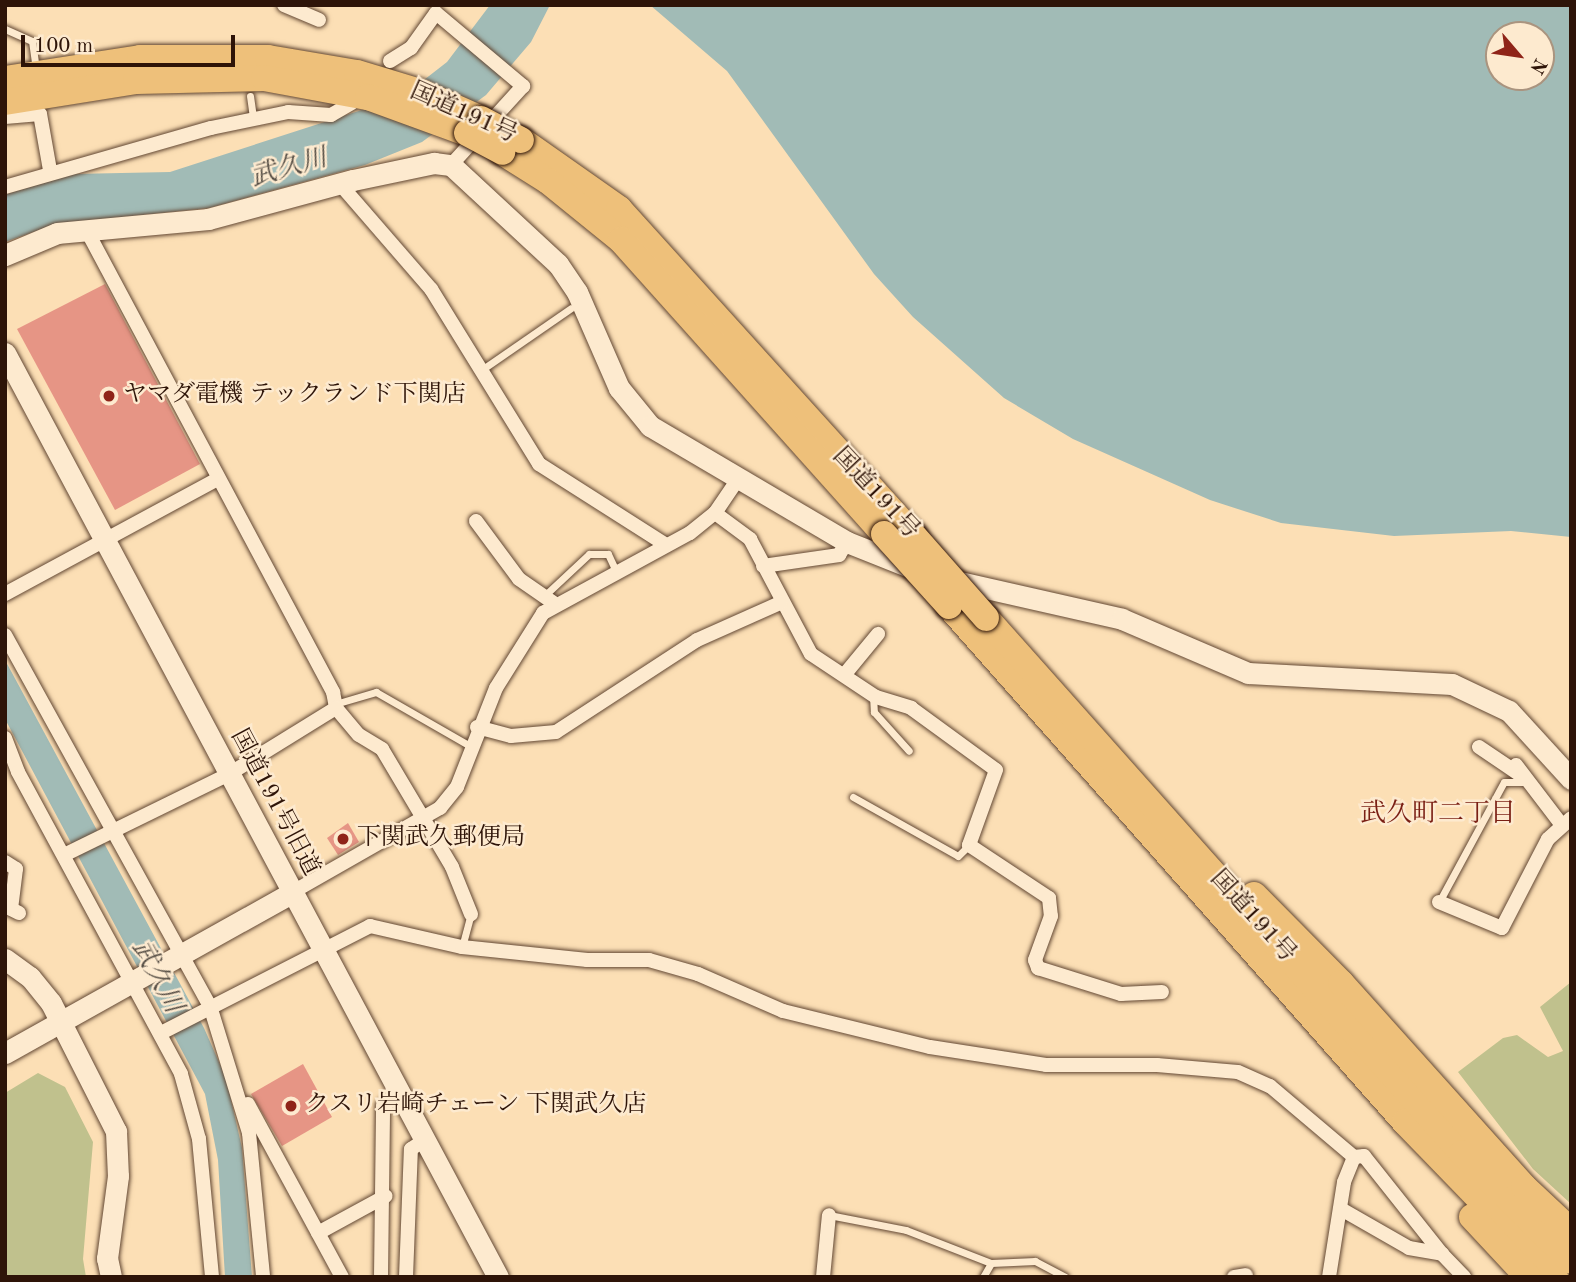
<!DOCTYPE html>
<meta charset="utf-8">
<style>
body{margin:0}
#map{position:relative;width:1576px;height:1282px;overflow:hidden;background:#fcdfb5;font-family:"Old Standard TT","Noto Serif JP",serif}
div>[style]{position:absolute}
.green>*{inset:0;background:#c0c18d}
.water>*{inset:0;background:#a1bbb6}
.building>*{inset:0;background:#e69585}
.roads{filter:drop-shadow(0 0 2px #624733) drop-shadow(0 0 2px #624733)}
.lane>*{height:7px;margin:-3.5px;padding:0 3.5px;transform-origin:3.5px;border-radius:3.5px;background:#fdeacf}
.street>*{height:14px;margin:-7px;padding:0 7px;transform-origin:7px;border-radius:7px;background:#fdeacf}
.secondary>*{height:21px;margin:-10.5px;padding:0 10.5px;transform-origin:10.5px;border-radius:10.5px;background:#fdeacf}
.highway>*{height:26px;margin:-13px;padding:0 13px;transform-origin:13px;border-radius:13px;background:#eec07a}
.bridges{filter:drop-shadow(0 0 2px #2e1408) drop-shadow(0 0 2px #2e1408)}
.highway-bridge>*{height:26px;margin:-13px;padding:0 13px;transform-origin:13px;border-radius:13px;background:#eec07a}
.dots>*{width:19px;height:19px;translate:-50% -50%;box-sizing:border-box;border:4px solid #fdeacf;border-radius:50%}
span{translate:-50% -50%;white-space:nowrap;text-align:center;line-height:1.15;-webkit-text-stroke:5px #fdeacf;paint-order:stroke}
.street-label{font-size:24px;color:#2e1408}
.poi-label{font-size:24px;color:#2e1408}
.left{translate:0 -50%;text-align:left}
.water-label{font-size:26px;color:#564e45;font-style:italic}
.neighbourhood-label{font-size:26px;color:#7a1f14}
.frame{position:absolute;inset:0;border:7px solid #2e1408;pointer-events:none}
.north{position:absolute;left:1485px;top:21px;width:70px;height:70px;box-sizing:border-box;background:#fdeacf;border:2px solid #aa947f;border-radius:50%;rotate:119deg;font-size:19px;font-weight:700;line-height:28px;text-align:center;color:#2e1408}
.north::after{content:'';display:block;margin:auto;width:24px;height:32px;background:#8f2418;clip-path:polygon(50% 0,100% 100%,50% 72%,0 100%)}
.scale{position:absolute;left:21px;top:35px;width:214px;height:32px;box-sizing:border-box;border:4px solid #2e1408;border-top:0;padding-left:9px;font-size:21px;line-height:24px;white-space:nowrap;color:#2e1408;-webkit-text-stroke:5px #fdeacf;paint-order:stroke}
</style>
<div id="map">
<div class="green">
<i style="clip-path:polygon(1571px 982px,1571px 1204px,1533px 1169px,1458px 1072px,1503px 1038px,1517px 1035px,1548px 1057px,1563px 1051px,1540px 1007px)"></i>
<i style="clip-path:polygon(38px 1073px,65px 1087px,93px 1142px,83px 1259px,86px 1277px,5px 1277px,5px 1093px)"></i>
</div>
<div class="water">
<i style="clip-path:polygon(490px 5px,550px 5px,531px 42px,486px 95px,422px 142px,365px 165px,209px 208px,56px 224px,5px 242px,5px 195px,10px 193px,73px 174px,170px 172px,402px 97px,447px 62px)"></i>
<i style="clip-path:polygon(evenodd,650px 5px,1571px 5px,1571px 537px,1511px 531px,1394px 536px,1281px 523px,1210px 500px,1073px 439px,1004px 398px,913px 317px,874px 274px,727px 71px,650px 5px,1499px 35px,1541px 35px,1541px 77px,1499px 77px,1499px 35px)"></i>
<i style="clip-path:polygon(5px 660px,204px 1028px,226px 1078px,242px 1148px,252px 1277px,225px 1277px,218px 1160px,205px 1094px,5px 719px)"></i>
</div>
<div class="building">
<i style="clip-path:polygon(105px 284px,200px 464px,115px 510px,17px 329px)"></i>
<i style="clip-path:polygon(348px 823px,359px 842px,338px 855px,327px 838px)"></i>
<i style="clip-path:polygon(303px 1064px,332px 1117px,282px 1146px,251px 1094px)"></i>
</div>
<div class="roads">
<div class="lane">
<i style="left:5px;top:29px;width:30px;rotate:24deg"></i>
<i style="left:32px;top:41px;width:21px;rotate:82deg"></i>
<i style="left:250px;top:96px;width:22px;rotate:82deg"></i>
<i style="left:483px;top:369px;width:107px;rotate:-34.7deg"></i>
<i style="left:543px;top:597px;width:63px;rotate:-43.1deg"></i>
<i style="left:589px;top:554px;width:19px"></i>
<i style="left:608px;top:554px;width:19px;rotate:65deg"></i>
<i style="left:873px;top:695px;width:17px;rotate:87deg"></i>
<i style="left:874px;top:712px;width:52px;rotate:48.1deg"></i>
<i style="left:335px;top:704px;width:43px;rotate:-16.3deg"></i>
<i style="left:376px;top:692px;width:108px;rotate:29.9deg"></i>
<i style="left:853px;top:797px;width:120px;rotate:29.3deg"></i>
<i style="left:958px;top:856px;width:16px;rotate:-45deg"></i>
<i style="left:1439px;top:902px;width:136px;rotate:-61.6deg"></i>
<i style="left:1504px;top:782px;width:25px"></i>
<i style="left:462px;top:947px;width:34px;rotate:-75deg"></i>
<i style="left:829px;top:1215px;width:78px;rotate:11deg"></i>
<i style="left:906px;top:1230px;width:91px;rotate:21.2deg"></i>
<i style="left:991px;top:1263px;width:44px;rotate:-2.6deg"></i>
<i style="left:1035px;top:1261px;width:34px;rotate:28deg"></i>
<i style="left:983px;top:1277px;width:16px;rotate:-60deg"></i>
</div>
<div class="street">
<i style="left:284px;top:5px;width:38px;rotate:23deg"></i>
<i style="left:390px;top:61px;width:25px;rotate:-32deg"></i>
<i style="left:411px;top:48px;width:43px;rotate:-54.5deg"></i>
<i style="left:436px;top:13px;width:114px;rotate:40deg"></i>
<i style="left:523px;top:86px;width:107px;rotate:132.3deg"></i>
<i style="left:5px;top:117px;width:35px;rotate:-5deg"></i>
<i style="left:40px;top:114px;width:57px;rotate:79.9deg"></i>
<i style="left:340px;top:184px;width:139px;rotate:49.1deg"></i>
<i style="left:431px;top:289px;width:206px;rotate:58.3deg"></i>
<i style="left:539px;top:464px;width:151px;rotate:32.5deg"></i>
<i style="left:5px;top:187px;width:214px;rotate:-16deg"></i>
<i style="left:211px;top:128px;width:79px;rotate:-11.7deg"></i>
<i style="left:288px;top:112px;width:43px;rotate:4deg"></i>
<i style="left:331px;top:115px;width:24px;rotate:-30deg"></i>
<i style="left:87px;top:231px;width:523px;rotate:61.91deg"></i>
<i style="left:333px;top:692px;width:16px;rotate:79deg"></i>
<i style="left:336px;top:708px;width:35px;rotate:50deg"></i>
<i style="left:359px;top:735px;width:27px;rotate:31deg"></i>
<i style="left:382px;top:749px;width:137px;rotate:59.3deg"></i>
<i style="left:452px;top:867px;width:51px;rotate:68deg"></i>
<i style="left:715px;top:513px;width:44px;rotate:36.6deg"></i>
<i style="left:750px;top:539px;width:130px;rotate:62.1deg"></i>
<i style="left:811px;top:654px;width:78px;rotate:33.5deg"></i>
<i style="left:876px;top:697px;width:37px;rotate:17deg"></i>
<i style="left:911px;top:708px;width:105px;rotate:36.1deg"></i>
<i style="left:996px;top:770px;width:80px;rotate:109.8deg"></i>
<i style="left:969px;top:845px;width:96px;rotate:33.5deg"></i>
<i style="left:1049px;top:898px;width:18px;rotate:84deg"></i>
<i style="left:1051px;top:916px;width:47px;rotate:110deg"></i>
<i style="left:1035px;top:960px;width:9px;rotate:69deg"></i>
<i style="left:1038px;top:968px;width:87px;rotate:17.4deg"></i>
<i style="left:1121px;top:994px;width:41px;rotate:-2.8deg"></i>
<i style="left:476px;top:521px;width:72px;rotate:53.4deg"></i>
<i style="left:519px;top:579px;width:44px;rotate:34.8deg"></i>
<i style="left:763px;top:566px;width:77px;rotate:-8.2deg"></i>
<i style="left:839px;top:555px;width:15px;rotate:-58deg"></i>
<i style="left:5px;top:594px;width:242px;rotate:-28.4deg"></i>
<i style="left:5px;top:635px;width:424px;rotate:61.1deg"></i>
<i style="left:210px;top:1006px;width:133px;rotate:72.9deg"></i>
<i style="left:249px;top:1133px;width:145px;rotate:84.4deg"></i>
<i style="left:845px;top:674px;width:52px;rotate:-50.5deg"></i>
<i style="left:477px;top:727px;width:35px;rotate:15deg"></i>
<i style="left:511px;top:736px;width:45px;rotate:-5.1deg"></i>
<i style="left:556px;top:732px;width:168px;rotate:-33.1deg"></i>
<i style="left:697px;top:640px;width:91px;rotate:-24deg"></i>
<i style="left:5px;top:738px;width:36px;rotate:69deg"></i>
<i style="left:18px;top:772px;width:343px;rotate:61.6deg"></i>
<i style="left:181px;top:1074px;width:67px;rotate:74.5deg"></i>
<i style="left:199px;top:1139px;width:139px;rotate:84.6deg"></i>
<i style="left:1479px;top:747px;width:52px;rotate:34deg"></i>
<i style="left:1516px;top:765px;width:74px;rotate:52.7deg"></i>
<i style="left:64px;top:855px;width:184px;rotate:-26.1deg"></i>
<i style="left:229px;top:774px;width:126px;rotate:-31.7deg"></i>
<i style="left:5px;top:862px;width:13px;rotate:32deg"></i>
<i style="left:16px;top:869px;width:40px;rotate:97.1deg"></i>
<i style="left:11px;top:909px;width:9px;rotate:27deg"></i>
<i style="left:291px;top:893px;width:172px;rotate:-29.7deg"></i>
<i style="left:440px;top:808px;width:27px;rotate:-51deg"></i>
<i style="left:457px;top:787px;width:106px;rotate:-68.5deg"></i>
<i style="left:496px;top:688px;width:89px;rotate:-57.9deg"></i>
<i style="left:543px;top:613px;width:167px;rotate:-28.6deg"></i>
<i style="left:690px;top:533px;width:32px;rotate:-39deg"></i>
<i style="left:715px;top:513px;width:41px;rotate:-55.9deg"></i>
<i style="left:1439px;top:902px;width:68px;rotate:22.4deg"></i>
<i style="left:1502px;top:928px;width:100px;rotate:-62.7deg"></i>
<i style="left:1548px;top:839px;width:31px;rotate:-42deg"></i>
<i style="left:161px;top:1033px;width:235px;rotate:-27.1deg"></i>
<i style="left:370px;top:926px;width:94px;rotate:12.9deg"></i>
<i style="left:462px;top:947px;width:126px;rotate:5.9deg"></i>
<i style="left:587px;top:960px;width:62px"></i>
<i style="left:649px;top:960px;width:51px;rotate:15.9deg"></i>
<i style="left:698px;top:974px;width:93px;rotate:23.5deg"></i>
<i style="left:783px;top:1011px;width:151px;rotate:13.8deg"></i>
<i style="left:930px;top:1047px;width:117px;rotate:8.8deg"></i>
<i style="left:1046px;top:1065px;width:111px"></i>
<i style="left:1157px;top:1065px;width:81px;rotate:4.9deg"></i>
<i style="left:1238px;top:1072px;width:35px;rotate:24deg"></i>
<i style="left:1270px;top:1086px;width:110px;rotate:40.2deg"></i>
<i style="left:1354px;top:1157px;width:10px;rotate:-6deg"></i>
<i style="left:1364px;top:1156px;width:125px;rotate:51.5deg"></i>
<i style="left:248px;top:1104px;width:197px;rotate:61.5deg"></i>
<i style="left:1341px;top:1209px;width:78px;rotate:29.8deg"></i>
<i style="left:1409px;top:1248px;width:34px;rotate:10deg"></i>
<i style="left:1442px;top:1254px;width:32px;rotate:46deg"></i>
<i style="left:318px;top:1233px;width:77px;rotate:-28.6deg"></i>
<i style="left:381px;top:1277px;width:171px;rotate:-89.3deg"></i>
<i style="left:383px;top:1106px;width:21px;rotate:-37deg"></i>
<i style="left:406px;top:1277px;width:128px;rotate:-87.8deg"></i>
<i style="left:411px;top:1149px;width:17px;rotate:-33deg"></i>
<i style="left:823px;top:1277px;width:62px;rotate:-84.5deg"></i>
<i style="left:1234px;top:1277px;width:12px;rotate:-9deg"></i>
<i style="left:1329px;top:1277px;width:96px;rotate:-81deg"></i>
<i style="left:1344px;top:1182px;width:27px;rotate:-68deg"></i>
</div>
<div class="secondary">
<i style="left:5px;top:255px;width:56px;rotate:-22.9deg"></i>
<i style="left:57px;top:233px;width:152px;rotate:-5.3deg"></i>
<i style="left:208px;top:219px;width:150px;rotate:-15.1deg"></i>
<i style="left:353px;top:180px;width:83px;rotate:-11.9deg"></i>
<i style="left:434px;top:163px;width:17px;rotate:7deg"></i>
<i style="left:451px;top:165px;width:146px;rotate:42.8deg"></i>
<i style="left:558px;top:264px;width:34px;rotate:56deg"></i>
<i style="left:577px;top:292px;width:105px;rotate:66.4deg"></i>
<i style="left:619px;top:388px;width:49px;rotate:50.8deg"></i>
<i style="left:650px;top:426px;width:229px;rotate:30.5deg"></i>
<i style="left:847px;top:542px;width:75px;rotate:21.8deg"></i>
<i style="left:5px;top:353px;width:1047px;rotate:61.92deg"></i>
<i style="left:951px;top:580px;width:175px;rotate:12.8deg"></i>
<i style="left:1122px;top:619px;width:137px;rotate:23.2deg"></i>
<i style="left:1248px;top:673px;width:204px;rotate:3.1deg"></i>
<i style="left:1452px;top:684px;width:63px;rotate:25.3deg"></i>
<i style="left:1509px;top:711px;width:92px;rotate:47.6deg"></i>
<i style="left:5px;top:959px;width:31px;rotate:36deg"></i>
<i style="left:30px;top:977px;width:33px;rotate:51deg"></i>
<i style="left:51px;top:1003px;width:144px;rotate:63.1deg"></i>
<i style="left:116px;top:1131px;width:45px;rotate:87.5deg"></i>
<i style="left:118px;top:1176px;width:83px;rotate:97.6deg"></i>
<i style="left:107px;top:1258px;width:19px;rotate:78deg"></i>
<i style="left:5px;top:1053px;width:328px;rotate:-29.2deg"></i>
</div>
<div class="highway">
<i style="left:5px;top:79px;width:137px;rotate:-8.8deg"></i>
<i style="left:140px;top:58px;width:128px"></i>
<i style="left:268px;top:58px;width:90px;rotate:9.6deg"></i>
<i style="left:357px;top:73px;width:69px;rotate:16.9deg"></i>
<i style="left:423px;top:93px;width:64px;rotate:24.1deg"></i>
<i style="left:5px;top:102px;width:133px;rotate:-9.1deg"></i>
<i style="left:136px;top:81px;width:128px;rotate:-1.3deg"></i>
<i style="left:264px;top:78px;width:106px;rotate:10.4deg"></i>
<i style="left:368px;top:97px;width:105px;rotate:20deg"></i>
<i style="left:521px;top:140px;width:120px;rotate:35.1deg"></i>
<i style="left:619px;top:209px;width:440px;rotate:47.9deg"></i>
<i style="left:502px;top:152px;width:54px;rotate:32.2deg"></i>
<i style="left:548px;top:181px;width:94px;rotate:38.9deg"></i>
<i style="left:621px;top:240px;width:394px;rotate:48.2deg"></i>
<i style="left:949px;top:606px;width:689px;rotate:48.53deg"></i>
<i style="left:1405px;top:1122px;width:216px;rotate:45.9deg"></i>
<i style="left:986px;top:618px;width:716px;rotate:48.34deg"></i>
<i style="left:1462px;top:1153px;width:153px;rotate:44.7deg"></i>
<i style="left:1254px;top:895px;width:124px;rotate:45.3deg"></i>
<i style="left:1341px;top:983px;width:274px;rotate:48.1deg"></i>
<i style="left:1524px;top:1187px;width:64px;rotate:43.1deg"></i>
<i style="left:1472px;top:1217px;width:82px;rotate:47deg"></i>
</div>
</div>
<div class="bridges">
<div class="highway-bridge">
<i style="left:481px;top:119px;width:45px;rotate:27.7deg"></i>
<i style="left:467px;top:133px;width:40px;rotate:28deg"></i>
<i style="left:884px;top:534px;width:97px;rotate:47.9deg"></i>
<i style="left:914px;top:536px;width:109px;rotate:48.7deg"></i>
</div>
</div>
<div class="dots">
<i style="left:109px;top:396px;background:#8f2418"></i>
<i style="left:343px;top:839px;background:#8f2418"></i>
<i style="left:291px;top:1106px;background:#8f2418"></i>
</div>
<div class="street-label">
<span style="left:463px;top:114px;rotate:24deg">国道191号</span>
<span style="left:875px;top:494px;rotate:47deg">国道191号</span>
<span style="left:274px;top:803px;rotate:62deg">国道191号旧道</span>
<span style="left:1252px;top:917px;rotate:48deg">国道191号</span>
</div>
<div class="poi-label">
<span class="left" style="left:123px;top:396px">ヤマダ電機 テックランド下関店</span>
<span class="left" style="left:357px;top:839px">下関武久郵便局</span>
<span class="left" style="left:305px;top:1106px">クスリ岩崎チェーン 下関武久店</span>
</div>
<div class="water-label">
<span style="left:289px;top:169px;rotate:-16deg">武久川</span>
<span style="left:156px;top:977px;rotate:62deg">武久川</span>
</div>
<div class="neighbourhood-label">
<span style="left:1438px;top:815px">武久町二丁目</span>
</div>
<div class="frame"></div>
<div class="north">N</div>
<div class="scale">100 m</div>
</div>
